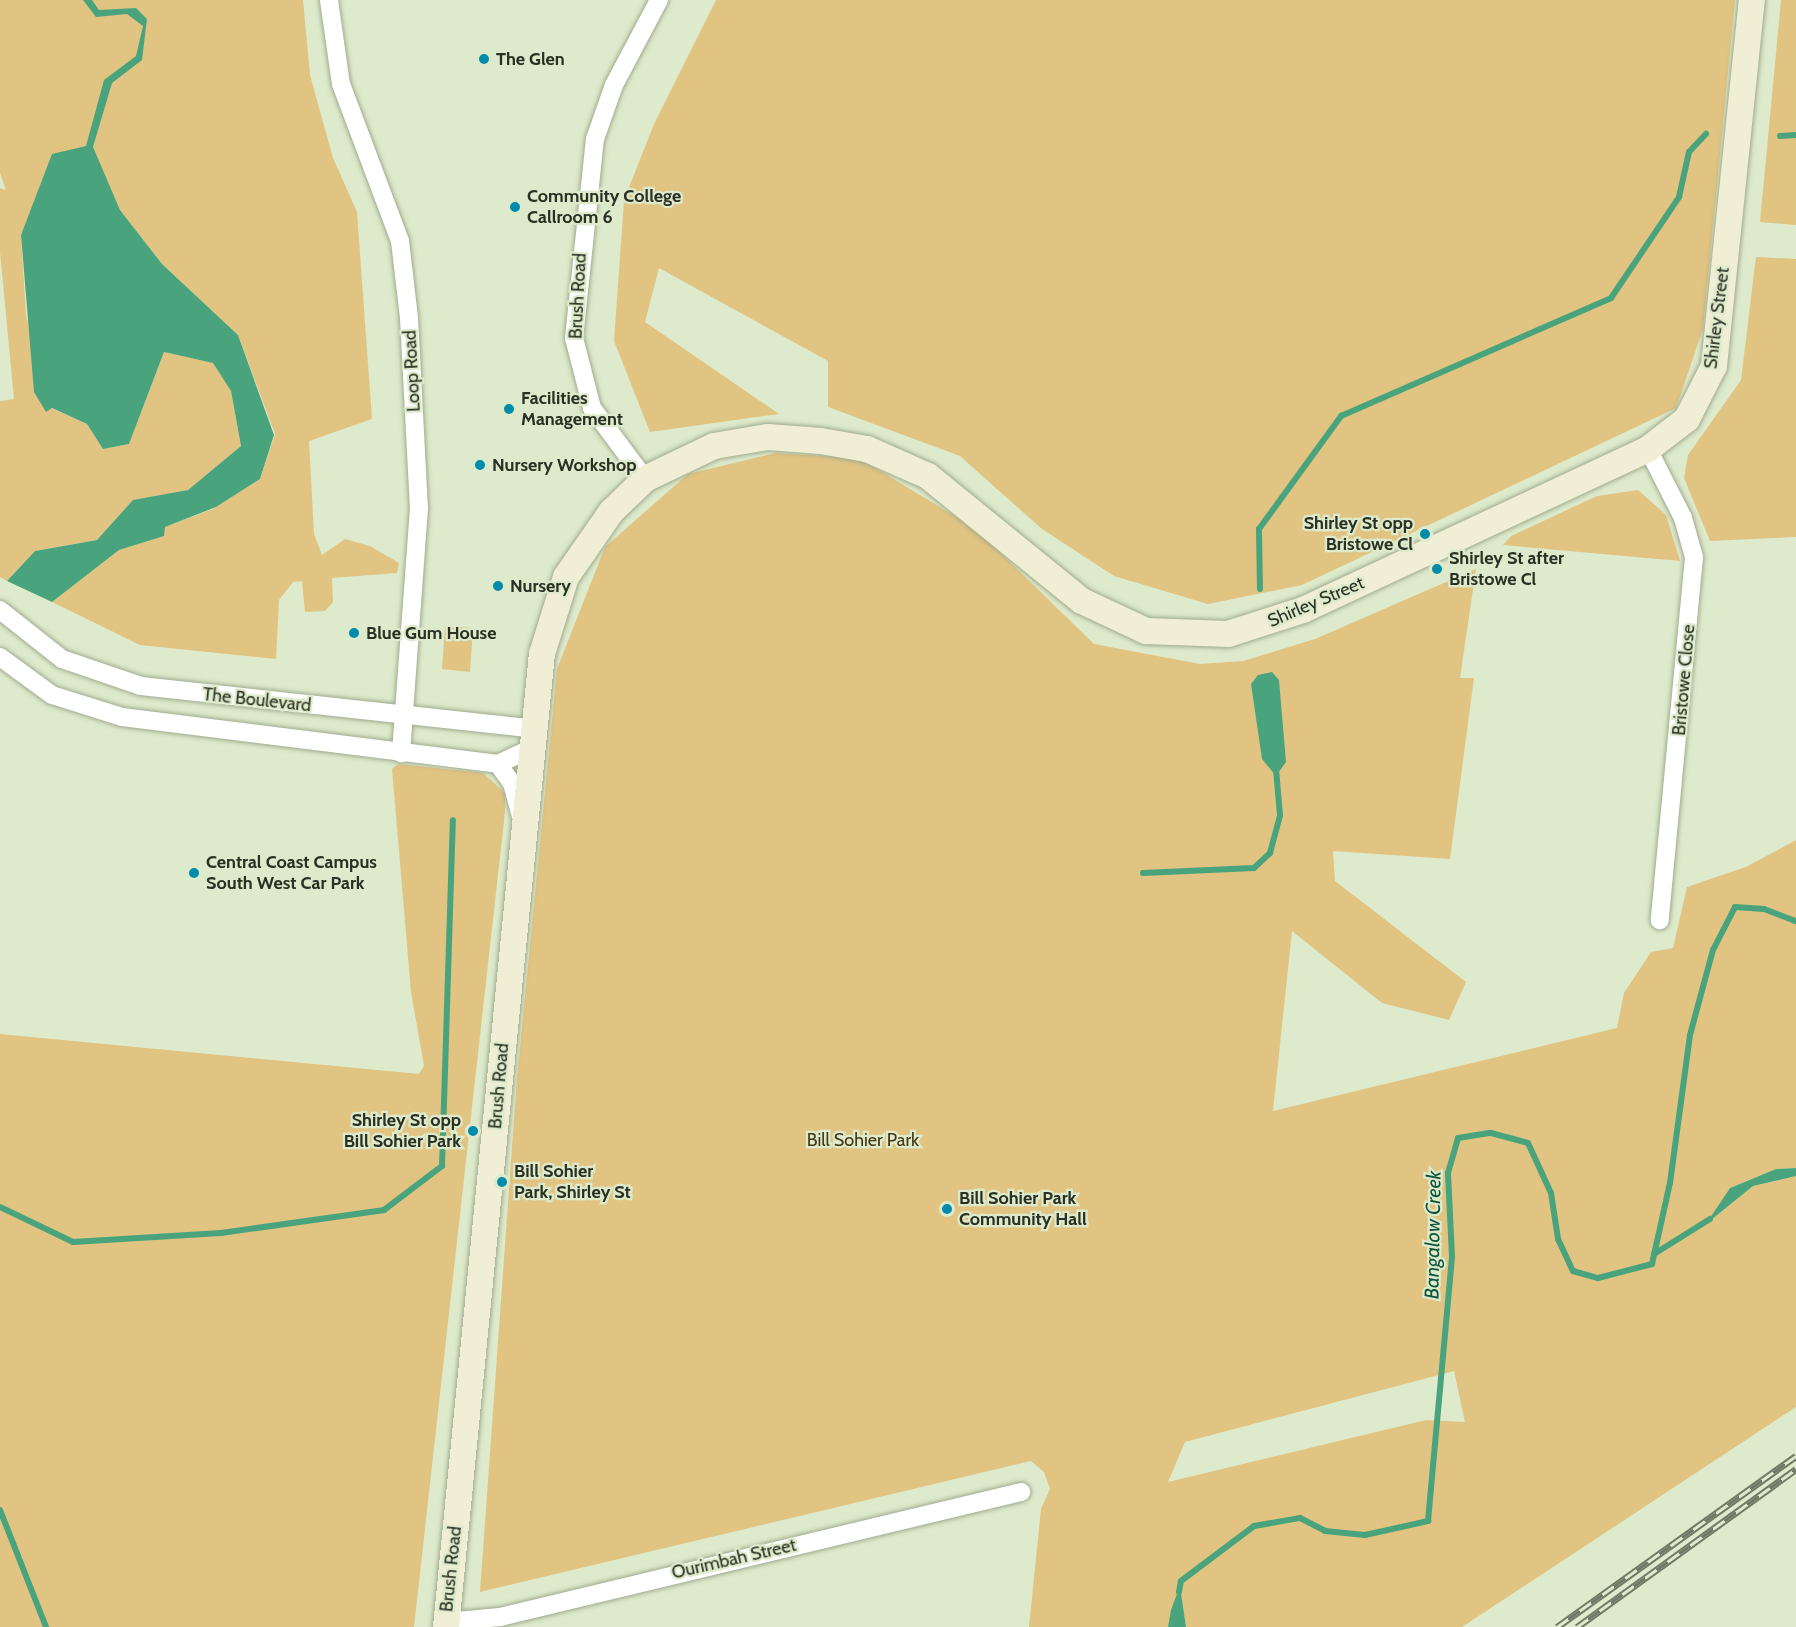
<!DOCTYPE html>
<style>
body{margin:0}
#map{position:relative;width:1796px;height:1627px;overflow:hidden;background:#ddeacb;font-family:Cabin,sans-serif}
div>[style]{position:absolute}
.green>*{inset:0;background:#e1c482}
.water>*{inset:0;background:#49a47d}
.stream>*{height:6px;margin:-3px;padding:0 3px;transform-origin:3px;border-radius:3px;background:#49a47d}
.roads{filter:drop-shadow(0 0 2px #a0ab8e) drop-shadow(0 0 2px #a0ab8e)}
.street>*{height:18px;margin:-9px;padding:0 9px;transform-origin:9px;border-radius:9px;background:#fff}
.secondary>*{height:26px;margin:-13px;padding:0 13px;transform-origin:13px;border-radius:13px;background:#f0eed4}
.rail>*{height:7px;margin-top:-3.5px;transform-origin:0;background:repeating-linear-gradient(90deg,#ddeacb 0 14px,#707965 0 28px);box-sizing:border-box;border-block:2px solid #707965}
.dots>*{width:16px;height:16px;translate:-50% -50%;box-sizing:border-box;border:3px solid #ddeacb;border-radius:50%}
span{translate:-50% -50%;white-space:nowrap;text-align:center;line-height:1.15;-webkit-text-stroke:4.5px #ddeacb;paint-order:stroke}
.poi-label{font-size:18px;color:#2b3024;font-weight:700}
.left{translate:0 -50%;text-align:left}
.right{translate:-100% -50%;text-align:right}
.street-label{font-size:18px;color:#2b3024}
.park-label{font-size:18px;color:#453614}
.water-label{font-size:20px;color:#0c553b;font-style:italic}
</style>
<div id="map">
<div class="green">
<i style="clip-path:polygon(0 0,303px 0,310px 75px,333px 158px,357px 212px,372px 419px,309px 441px,314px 534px,322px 555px,345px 539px,370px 546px,399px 563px,397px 573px,332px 578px,333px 602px,325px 611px,305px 612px,302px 581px,293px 582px,279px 600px,276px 659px,140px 645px,52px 602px,119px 550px,163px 536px,165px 527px,213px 509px,260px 479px,275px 434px,238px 335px,162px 264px,120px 210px,91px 145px,21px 234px,26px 315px,51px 408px,87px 424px,103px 449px,129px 444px,164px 352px,214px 363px,231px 391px,241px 446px,188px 490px,133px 501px,97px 540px,35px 551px,7px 581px,0 577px,0 401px,14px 399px,0 252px,0 188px,6px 190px,0 173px)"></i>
<i style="clip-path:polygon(716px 0,1735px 0,1703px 329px,1676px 408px,1302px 585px,1208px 604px,1114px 576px,1042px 529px,960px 456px,828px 407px,828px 361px,659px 268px,645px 322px,779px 414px,650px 432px,614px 341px,624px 200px,654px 124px)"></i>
<i style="clip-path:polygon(1781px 0,1796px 0,1796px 225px,1760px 222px)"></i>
<i style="clip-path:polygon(1756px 257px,1796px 259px,1796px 537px,1710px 541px,1684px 478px,1688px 455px,1741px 380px)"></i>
<i style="clip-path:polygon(evenodd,776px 453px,859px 458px,976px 529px,1094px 644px,1200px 664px,1243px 661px,1315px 639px,1476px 569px,1460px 678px,1474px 678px,1450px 859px,1333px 851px,1335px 881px,1466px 982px,1449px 1020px,1382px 1003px,1292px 931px,1273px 1111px,1617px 1028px,1624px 993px,1651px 952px,1673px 948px,1687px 887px,1746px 867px,1796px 840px,1796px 1168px,1776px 1169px,1730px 1188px,1708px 1222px,1753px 1186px,1796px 1176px,1796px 1407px,1462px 1627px,1186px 1627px,1180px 1587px,1168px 1627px,1029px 1627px,1041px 1509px,1050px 1489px,1044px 1472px,1031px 1461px,480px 1592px,517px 1078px,557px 669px,605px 547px,688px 474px,776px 453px,1454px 1371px,1465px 1422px,1426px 1420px,1168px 1482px,1185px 1442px,1454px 1371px)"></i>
<i style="clip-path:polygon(1638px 490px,1666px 515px,1680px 561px,1503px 545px,1511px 536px,1597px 496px)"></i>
<i style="clip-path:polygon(445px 626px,473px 628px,470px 672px,442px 669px)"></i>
<i style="clip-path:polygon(398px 764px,483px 773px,505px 793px,505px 812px,414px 1627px,0 1627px,0 1034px,419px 1074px,424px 1066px,411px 992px,392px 769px)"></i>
</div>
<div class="water">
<i style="clip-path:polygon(83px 0,92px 0,99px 10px,136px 8px,147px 19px,142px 60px,112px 83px,93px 147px,120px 210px,162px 264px,238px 335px,274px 435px,260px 479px,216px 507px,165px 527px,164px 536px,119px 550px,52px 602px,7px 581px,35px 551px,97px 540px,133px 500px,188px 490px,241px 446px,231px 391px,213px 363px,164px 352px,129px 444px,103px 449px,87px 424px,52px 408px,46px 412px,34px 392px,21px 235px,52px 154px,86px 146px,104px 80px,136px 56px,143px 26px,127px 14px,96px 17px)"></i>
<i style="clip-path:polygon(1272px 672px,1279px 680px,1286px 762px,1276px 776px,1262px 759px,1251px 684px,1258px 675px)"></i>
<i style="clip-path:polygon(1796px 1168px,1796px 1176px,1753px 1186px,1706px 1224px,1730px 1188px,1776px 1169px)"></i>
<i style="clip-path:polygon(1180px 1586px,1186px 1627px,1168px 1627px,1171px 1610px)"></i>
</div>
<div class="stream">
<i style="left:1780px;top:136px;width:16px;rotate:-4deg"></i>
<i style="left:1260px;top:589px;width:60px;rotate:-91deg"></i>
<i style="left:1259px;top:529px;width:140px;rotate:-54deg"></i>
<i style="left:1341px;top:416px;width:295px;rotate:-23.6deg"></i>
<i style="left:1611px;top:298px;width:122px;rotate:-56deg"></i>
<i style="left:1679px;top:197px;width:46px;rotate:-77.5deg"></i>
<i style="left:1689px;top:152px;width:25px;rotate:-47deg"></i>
<i style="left:1143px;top:873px;width:111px;rotate:-2.6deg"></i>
<i style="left:1254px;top:868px;width:22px;rotate:-43deg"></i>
<i style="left:1270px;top:853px;width:39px;rotate:-75deg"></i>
<i style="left:1280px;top:815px;width:46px;rotate:-95deg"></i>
<i style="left:0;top:1207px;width:81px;rotate:25.6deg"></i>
<i style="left:73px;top:1242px;width:148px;rotate:-3.5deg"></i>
<i style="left:221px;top:1233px;width:165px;rotate:-8deg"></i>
<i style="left:384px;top:1210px;width:73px;rotate:-37.2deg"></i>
<i style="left:442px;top:1166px;width:346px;rotate:-88.2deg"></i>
<i style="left:1654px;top:1254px;width:66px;rotate:-32deg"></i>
<i style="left:0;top:1510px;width:126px;rotate:68.5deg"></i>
<i style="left:1179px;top:1592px;width:11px;rotate:-80deg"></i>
<i style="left:1181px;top:1581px;width:91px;rotate:-37deg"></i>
<i style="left:1254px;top:1526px;width:47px;rotate:-9.9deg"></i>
<i style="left:1300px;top:1518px;width:28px;rotate:27deg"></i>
<i style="left:1325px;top:1531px;width:40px;rotate:5.7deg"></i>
<i style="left:1365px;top:1535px;width:65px;rotate:-12.5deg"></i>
<i style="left:1428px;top:1521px;width:266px;rotate:-84.8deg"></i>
<i style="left:1452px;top:1256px;width:83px;rotate:-92.8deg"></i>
<i style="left:1448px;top:1173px;width:36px;rotate:-74deg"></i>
<i style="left:1458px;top:1138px;width:33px;rotate:-9deg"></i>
<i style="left:1491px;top:1133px;width:38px;rotate:15deg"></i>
<i style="left:1528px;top:1143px;width:55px;rotate:65.3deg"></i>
<i style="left:1551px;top:1193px;width:47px;rotate:81.3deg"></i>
<i style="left:1558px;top:1239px;width:35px;rotate:65deg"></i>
<i style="left:1573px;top:1271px;width:26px;rotate:16deg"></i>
<i style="left:1598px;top:1278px;width:56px;rotate:-14.5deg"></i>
<i style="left:1652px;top:1264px;width:83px;rotate:-77.5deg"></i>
<i style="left:1670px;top:1183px;width:149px;rotate:-82.3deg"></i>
<i style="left:1690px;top:1035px;width:88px;rotate:-74.9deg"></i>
<i style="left:1713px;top:950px;width:48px;rotate:-62.9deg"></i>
<i style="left:1735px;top:907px;width:29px;rotate:4deg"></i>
<i style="left:1764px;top:909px;width:34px;rotate:21deg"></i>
</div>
<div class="roads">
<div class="street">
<i style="left:329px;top:0;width:85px;rotate:81.9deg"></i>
<i style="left:341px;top:84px;width:168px;rotate:69.4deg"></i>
<i style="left:400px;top:241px;width:78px;rotate:83.3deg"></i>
<i style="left:409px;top:318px;width:190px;rotate:87deg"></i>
<i style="left:419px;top:508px;width:246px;rotate:94.2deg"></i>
<i style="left:1648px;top:449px;width:77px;rotate:63.1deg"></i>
<i style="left:1683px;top:518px;width:41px;rotate:74.2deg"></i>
<i style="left:1694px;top:557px;width:365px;rotate:95.4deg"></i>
<i style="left:645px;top:479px;width:89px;rotate:-126.7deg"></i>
<i style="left:592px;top:408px;width:72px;rotate:-104.4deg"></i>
<i style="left:574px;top:338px;width:200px;rotate:-84deg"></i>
<i style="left:595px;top:139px;width:57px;rotate:-70.6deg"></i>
<i style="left:614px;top:85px;width:96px;rotate:-62.1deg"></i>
<i style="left:0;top:610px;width:79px;rotate:38.3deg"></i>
<i style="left:62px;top:659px;width:83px;rotate:18.9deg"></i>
<i style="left:141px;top:686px;width:396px;rotate:6.2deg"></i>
<i style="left:0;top:657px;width:64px;rotate:36.2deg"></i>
<i style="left:52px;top:695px;width:73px;rotate:17.4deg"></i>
<i style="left:122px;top:717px;width:379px;rotate:7.1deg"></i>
<i style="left:498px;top:764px;width:38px;rotate:-25deg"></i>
<i style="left:498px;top:764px;width:24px;rotate:54deg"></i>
<i style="left:512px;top:783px;width:34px;rotate:75deg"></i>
<i style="left:446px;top:1622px;width:54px;rotate:-5.3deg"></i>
<i style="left:500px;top:1617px;width:536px;rotate:-13.49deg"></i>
</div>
<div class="secondary">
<i style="left:446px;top:1627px;width:978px;rotate:-84.37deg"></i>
<i style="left:542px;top:654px;width:81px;rotate:-72.7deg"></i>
<i style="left:566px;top:577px;width:79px;rotate:-55.3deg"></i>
<i style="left:611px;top:512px;width:47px;rotate:-44.1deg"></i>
<i style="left:645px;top:479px;width:76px;rotate:-25.6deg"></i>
<i style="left:714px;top:446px;width:55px;rotate:-9.5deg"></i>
<i style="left:768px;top:437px;width:53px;rotate:4.3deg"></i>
<i style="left:821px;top:441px;width:47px;rotate:9.9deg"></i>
<i style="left:867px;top:449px;width:67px;rotate:23.9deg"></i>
<i style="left:928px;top:476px;width:198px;rotate:39.1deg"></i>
<i style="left:1082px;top:601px;width:71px;rotate:25.1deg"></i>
<i style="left:1146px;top:631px;width:82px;rotate:2.1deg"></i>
<i style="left:1228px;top:634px;width:79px;rotate:-17.7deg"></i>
<i style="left:1303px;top:610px;width:381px;rotate:-25deg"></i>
<i style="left:1648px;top:449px;width:49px;rotate:-37.6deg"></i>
<i style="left:1687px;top:419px;width:59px;rotate:-63deg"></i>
<i style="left:1714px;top:366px;width:368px;rotate:-84.1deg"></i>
</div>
</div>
<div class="rail">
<i style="left:1557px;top:1627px;width:294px;rotate:-35.6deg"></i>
<i style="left:1577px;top:1627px;width:270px;rotate:-35.8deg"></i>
</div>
<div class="dots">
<i style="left:484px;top:59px;background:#008baa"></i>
<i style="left:515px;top:207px;background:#008baa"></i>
<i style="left:509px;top:409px;background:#008baa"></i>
<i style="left:480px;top:465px;background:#008baa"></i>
<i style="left:1425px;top:534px;background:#008baa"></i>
<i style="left:1437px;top:569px;background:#008baa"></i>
<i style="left:498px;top:586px;background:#008baa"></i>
<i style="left:354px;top:633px;background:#008baa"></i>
<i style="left:194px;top:873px;background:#008baa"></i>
<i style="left:473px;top:1131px;background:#008baa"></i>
<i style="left:502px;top:1182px;background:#008baa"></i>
<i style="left:947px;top:1209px;background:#008baa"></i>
</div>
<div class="poi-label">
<span class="left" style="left:496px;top:59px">The Glen</span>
<span class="left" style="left:527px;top:207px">Community College<br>Callroom 6</span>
<span class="left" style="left:521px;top:409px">Facilities<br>Management</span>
<span class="left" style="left:492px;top:465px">Nursery Workshop</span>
<span class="right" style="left:1413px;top:534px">Shirley St opp<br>Bristowe Cl</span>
<span class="left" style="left:1449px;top:569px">Shirley St after<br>Bristowe Cl</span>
<span class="left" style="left:510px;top:586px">Nursery</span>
<span class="left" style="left:366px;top:633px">Blue Gum House</span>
<span class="left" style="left:206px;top:873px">Central Coast Campus<br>South West Car Park</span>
<span class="right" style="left:461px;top:1131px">Shirley St opp<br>Bill Sohier Park</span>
<span class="left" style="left:514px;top:1182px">Bill Sohier<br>Park, Shirley St</span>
<span class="left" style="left:959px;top:1209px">Bill Sohier Park<br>Community Hall</span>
</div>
<div class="street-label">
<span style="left:578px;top:296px;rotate:-87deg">Brush Road</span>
<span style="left:1717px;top:318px;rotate:-83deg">Shirley Street</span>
<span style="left:412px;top:371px;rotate:-93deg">Loop Road</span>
<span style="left:1316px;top:602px;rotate:-23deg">Shirley Street</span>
<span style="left:1684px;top:680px;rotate:-85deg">Bristowe Close</span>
<span style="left:257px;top:700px;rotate:6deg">The Boulevard</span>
<span style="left:499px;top:1086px;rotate:-85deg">Brush Road</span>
<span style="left:734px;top:1559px;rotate:-13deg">Ourimbah Street</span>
<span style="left:451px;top:1569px;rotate:-84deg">Brush Road</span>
</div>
<div class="park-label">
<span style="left:863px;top:1140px">Bill Sohier Park</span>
</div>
<div class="water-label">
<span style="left:1433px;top:1235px;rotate:-89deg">Bangalow Creek</span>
</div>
</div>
